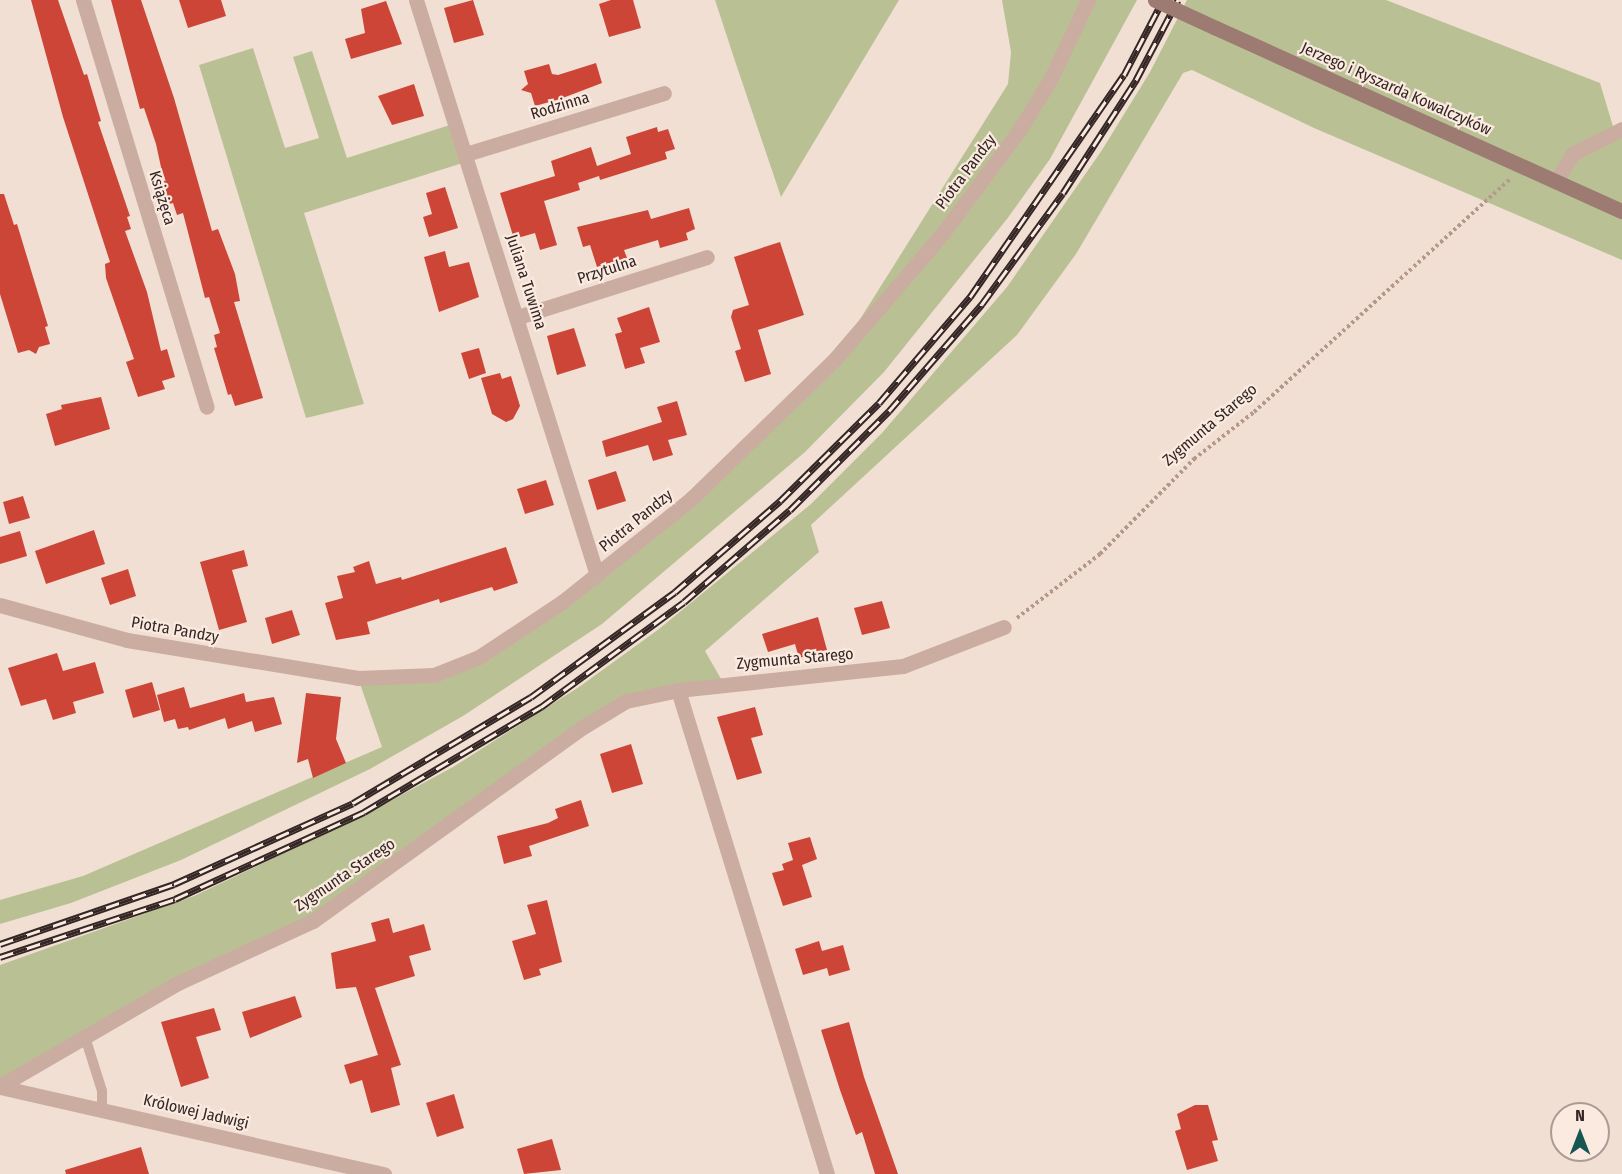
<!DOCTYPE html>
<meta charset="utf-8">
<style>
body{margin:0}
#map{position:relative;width:1622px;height:1174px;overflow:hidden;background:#f2dfd4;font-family:"Fira Sans Condensed",sans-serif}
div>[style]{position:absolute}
.green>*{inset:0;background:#b9c194}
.building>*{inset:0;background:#cd4537}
.path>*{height:4px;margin-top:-2px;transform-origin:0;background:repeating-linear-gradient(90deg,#b5978b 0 3px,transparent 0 6px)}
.service>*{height:10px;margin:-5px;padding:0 5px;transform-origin:5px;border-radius:5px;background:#caada0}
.minor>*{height:15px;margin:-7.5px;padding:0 7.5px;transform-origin:7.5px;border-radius:7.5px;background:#caada0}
.secondary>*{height:15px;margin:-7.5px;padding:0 7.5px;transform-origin:7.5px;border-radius:7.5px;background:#9d7b72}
.rail>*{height:7px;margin-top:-3.5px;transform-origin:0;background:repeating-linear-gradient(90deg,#faeae0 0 14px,#332624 0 28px);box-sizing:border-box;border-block:2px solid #332624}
.secondary-bridge>*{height:15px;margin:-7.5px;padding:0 7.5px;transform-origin:7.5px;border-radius:7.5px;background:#9d7b72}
span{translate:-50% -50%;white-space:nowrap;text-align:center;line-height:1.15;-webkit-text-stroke:4.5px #faeae0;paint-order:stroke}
.street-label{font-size:16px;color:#332624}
.north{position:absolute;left:1550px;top:1102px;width:60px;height:60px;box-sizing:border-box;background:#faeae0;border:2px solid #aa9c95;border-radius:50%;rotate:0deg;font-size:16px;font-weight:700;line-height:24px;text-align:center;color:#332624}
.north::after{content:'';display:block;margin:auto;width:21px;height:27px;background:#185651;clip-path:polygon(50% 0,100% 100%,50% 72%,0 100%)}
</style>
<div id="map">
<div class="green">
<i style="clip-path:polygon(715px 0,899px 0,781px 197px,735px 61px)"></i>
<i style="clip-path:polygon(1002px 0,1137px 0,1050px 159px,1007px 219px,884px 372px,805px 452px,602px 624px,463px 716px,370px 769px,181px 860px,71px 903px,0 924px,0 900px,83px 876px,382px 747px,358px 678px,454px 668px,597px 575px,835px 359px,1008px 84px,1011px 52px)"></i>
<i style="clip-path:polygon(1187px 0,1386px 0,1600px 83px,1615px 133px,1622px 136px,1622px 260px,1314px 128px,1192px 70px,1183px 73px,1076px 254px,1017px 335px,811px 525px,819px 552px,705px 651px,724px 684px,626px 701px,338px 905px,207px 969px,0 1086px,0 965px,194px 896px,366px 814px,453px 767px,579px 687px,659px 629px,811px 504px,882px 433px,1007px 287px,1102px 150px,1150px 72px)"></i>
<i style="clip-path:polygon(253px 48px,285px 148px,319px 138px,293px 57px,312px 51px,347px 158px,456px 123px,469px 161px,304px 213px,364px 404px,306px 418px,199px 65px)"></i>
</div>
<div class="building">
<i style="clip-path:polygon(31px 0,58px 0,84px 75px,87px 74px,101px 121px,98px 122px,130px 216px,127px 217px,131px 229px,125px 231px,147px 292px,161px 351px,167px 349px,175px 377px,162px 381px,165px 389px,138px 397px,126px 362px,134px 359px,106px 278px,105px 264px,110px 262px,63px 117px)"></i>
<i style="clip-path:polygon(111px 0,141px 0,174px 98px,212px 231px,218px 229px,235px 274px,240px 301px,234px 302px,263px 398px,235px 406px,231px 394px,228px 395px,214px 348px,217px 347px,214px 335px,220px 333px,209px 297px,205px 298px,183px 213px,177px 215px,173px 203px,169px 204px,156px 144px,144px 108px,140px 109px)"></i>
<i style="clip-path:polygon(179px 0,221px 0,226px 16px,188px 28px)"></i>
<i style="clip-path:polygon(473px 0,484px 35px,454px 43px,444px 8px)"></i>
<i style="clip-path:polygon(611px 0,633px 0,641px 28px,609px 37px,599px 4px)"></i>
<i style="clip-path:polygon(386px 1px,402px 44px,351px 59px,345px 39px,365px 33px,361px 9px)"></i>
<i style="clip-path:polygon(596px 63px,602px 83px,560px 99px,535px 106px,531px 93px,521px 90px,528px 84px,524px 71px,549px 64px,552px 74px,558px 75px)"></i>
<i style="clip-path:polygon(414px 84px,424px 116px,392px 125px,378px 96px)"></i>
<i style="clip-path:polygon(657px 127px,658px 132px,668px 129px,675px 149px,665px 152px,667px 159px,600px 180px,599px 176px,578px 183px,580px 190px,544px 201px,557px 245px,540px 250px,535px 233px,514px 239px,500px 193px,555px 176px,551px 161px,591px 147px,597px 166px,631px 154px,626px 137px)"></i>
<i style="clip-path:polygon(445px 187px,458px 228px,429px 237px,423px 217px,432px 214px,426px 193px)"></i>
<i style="clip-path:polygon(0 194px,4px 194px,14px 225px,17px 224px,48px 326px,45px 327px,50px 344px,39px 347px,36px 354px,29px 350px,18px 353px,0 294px)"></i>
<i style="clip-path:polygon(689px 208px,695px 229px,686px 233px,688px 240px,660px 248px,658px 240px,624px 250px,627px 258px,597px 267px,590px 245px,583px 247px,577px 227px,648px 210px,651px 219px)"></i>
<i style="clip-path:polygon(780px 242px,804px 315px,758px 330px,771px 374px,745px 382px,735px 351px,741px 349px,731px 317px,733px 310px,749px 305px,734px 257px)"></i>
<i style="clip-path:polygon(445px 251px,449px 267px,469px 262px,479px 297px,439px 312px,424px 257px)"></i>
<i style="clip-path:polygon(649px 307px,660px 342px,640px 348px,645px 363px,625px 369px,615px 334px,622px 332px,617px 318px)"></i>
<i style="clip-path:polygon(574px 328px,586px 366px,557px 375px,547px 336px)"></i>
<i style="clip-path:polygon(479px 348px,486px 373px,469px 379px,461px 353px)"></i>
<i style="clip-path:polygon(500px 373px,502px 379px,511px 376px,520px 406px,513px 419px,506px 422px,492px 414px,481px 378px)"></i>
<i style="clip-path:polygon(101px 397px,110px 429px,55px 446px,46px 414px,62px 409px,61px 405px)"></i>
<i style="clip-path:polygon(677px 401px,687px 435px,668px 440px,673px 455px,653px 461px,648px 445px,606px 457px,602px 441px,662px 422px,657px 407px)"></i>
<i style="clip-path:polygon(616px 471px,626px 501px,597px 510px,588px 480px)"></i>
<i style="clip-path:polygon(546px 480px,554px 505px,525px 514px,517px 489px)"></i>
<i style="clip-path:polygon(23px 496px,30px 518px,9px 524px,3px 502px)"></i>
<i style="clip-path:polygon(94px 530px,105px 564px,46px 584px,35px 551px)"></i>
<i style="clip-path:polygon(20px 531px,27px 556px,0 564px,0 537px)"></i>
<i style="clip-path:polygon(506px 547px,518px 583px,494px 591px,492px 587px,440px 603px,439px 599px,367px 622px,370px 634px,336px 640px,325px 603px,343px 598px,337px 576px,355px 572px,353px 567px,369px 561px,376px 584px,401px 577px,402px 580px)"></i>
<i style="clip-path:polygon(244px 550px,248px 566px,232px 570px,247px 622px,219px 630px,200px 562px)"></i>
<i style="clip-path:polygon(128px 569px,136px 596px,110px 605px,101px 578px)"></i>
<i style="clip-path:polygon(882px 601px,890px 628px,862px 635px,854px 608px)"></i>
<i style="clip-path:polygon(292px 610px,300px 635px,272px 644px,265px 618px)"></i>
<i style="clip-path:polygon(818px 617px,827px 650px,799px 658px,795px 644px,768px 652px,762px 634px)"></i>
<i style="clip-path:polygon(57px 653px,63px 671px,95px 662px,104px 693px,73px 702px,76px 713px,53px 720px,46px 699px,21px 706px,8px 668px)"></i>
<i style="clip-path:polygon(152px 682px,160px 710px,133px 718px,125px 690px)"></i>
<i style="clip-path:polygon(184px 687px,190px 708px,244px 693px,246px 702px,274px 697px,282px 724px,255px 732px,252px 721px,228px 729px,225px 718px,189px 730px,188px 727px,178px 729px,175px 719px,164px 722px,157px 695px)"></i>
<i style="clip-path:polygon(306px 693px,341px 697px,336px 739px,346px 763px,313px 778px,308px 759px,297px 763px)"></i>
<i style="clip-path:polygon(755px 707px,763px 735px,751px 738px,762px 773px,737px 780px,717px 717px)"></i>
<i style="clip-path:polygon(631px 744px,643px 784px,612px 793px,600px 754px)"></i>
<i style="clip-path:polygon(581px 800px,589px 826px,529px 846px,532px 856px,504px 864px,497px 836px,548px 823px,558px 818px,555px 809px)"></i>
<i style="clip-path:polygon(810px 837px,817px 859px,802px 865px,812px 897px,783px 906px,772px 873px,784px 870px,782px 864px,793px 860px,788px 843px)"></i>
<i style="clip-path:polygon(547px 900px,562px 962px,539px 969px,541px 975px,524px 980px,512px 941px,536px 934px,527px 905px)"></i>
<i style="clip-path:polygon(389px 918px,393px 933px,424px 924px,431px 950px,409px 956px,415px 976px,375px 988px,401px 1065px,391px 1068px,400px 1105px,371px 1113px,362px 1080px,350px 1084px,344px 1065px,378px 1055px,356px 987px,336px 989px,331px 953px,376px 941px,371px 923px)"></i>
<i style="clip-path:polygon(819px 941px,822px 951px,843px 945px,850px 970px,829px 976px,827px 968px,803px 975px,795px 949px)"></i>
<i style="clip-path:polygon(295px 996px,302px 1017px,250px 1038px,242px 1012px)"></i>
<i style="clip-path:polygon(214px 1008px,221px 1030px,196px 1037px,209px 1078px,181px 1087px,161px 1022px)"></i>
<i style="clip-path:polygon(849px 1022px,864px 1077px,898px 1174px,875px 1174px,862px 1132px,856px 1135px,840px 1090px,821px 1030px)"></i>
<i style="clip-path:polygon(454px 1094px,464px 1128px,437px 1137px,426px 1103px)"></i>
<i style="clip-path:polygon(1195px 1105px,1208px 1105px,1218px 1140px,1212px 1141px,1218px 1161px,1187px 1170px,1175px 1131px,1181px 1129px,1177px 1114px)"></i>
<i style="clip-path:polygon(552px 1139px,561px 1170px,524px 1174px,517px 1149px)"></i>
<i style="clip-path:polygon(141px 1147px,149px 1174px,66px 1174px,65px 1170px)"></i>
</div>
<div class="path">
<i style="left:1017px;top:618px;width:105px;rotate:-37.6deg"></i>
<i style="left:1100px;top:554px;width:134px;rotate:-45.3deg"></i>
<i style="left:1194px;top:459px;width:76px;rotate:-38.1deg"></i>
<i style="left:1254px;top:412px;width:346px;rotate:-42.3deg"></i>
</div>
<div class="service">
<i style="left:85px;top:1037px;width:57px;rotate:72.5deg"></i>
<i style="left:102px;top:1091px;width:19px;rotate:90deg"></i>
</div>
<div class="minor">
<i style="left:83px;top:0;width:425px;rotate:73.1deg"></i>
<i style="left:416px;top:0;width:603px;rotate:72.53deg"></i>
<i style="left:466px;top:154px;width:207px;rotate:-17.1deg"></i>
<i style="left:1556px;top:182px;width:32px;rotate:-60deg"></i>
<i style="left:1572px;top:154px;width:56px;rotate:-26.6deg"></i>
<i style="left:518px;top:317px;width:198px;rotate:-17.6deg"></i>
<i style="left:0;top:605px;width:132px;rotate:15.4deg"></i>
<i style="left:127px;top:640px;width:234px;rotate:9.3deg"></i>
<i style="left:358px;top:678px;width:76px;rotate:-2.3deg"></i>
<i style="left:434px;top:675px;width:48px;rotate:-21.8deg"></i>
<i style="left:479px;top:657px;width:100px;rotate:-33.5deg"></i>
<i style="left:562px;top:602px;width:165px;rotate:-38.6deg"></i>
<i style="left:691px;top:499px;width:201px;rotate:-44.2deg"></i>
<i style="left:835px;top:359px;width:166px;rotate:-49.4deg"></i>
<i style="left:943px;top:233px;width:129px;rotate:-53.5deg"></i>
<i style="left:1020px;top:129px;width:60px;rotate:-58.7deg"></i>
<i style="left:1051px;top:78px;width:86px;rotate:-64.6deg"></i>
<i style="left:678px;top:690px;width:506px;rotate:72.89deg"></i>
<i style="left:0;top:1086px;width:206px;rotate:-30.1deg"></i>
<i style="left:178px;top:983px;width:149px;rotate:-24.7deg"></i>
<i style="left:313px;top:921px;width:332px;rotate:-35.7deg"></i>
<i style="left:583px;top:727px;width:50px;rotate:-31.2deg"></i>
<i style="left:626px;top:701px;width:53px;rotate:-11.9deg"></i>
<i style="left:678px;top:690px;width:226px;rotate:-6.1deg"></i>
<i style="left:903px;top:666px;width:108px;rotate:-21.1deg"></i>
<i style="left:0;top:1087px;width:394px;rotate:12.8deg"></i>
</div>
<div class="secondary">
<i style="left:1216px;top:28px;width:445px;rotate:24.3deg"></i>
</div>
<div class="rail">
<i style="left:0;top:944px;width:184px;rotate:-19deg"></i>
<i style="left:174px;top:884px;width:196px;rotate:-24.3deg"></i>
<i style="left:353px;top:803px;width:207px;rotate:-30.8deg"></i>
<i style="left:531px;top:697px;width:178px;rotate:-36.1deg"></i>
<i style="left:675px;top:592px;width:139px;rotate:-40.9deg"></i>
<i style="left:780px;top:501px;width:139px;rotate:-44.7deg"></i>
<i style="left:879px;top:403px;width:140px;rotate:-49.4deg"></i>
<i style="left:970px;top:297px;width:270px;rotate:-55.3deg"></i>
<i style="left:1124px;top:75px;width:85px;rotate:-62.5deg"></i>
<i style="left:0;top:957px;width:184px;rotate:-18.3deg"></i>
<i style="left:175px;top:899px;width:208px;rotate:-24.7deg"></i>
<i style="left:364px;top:812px;width:206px;rotate:-30.7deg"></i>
<i style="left:541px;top:707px;width:177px;rotate:-36.3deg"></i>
<i style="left:684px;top:602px;width:140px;rotate:-41deg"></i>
<i style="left:790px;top:510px;width:140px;rotate:-45deg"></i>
<i style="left:889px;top:411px;width:142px;rotate:-49deg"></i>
<i style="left:982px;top:304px;width:137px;rotate:-53.9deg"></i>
<i style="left:1063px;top:193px;width:135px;rotate:-57.1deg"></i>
<i style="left:1136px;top:80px;width:90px;rotate:-62.3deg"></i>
</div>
<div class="secondary-bridge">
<i style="left:1155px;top:0;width:67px;rotate:24.7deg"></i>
</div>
<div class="street-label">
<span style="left:1396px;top:89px;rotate:24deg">Jerzego i Ryszarda Kowalczyków</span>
<span style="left:560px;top:106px;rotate:-17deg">Rodzinna</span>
<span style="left:966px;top:172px;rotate:-53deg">Piotra Pandzy</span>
<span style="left:162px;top:198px;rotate:73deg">Książęca</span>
<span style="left:607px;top:270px;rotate:-18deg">Przytulna</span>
<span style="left:526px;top:282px;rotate:72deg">Juliana Tuwima</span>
<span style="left:1210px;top:425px;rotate:-40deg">Zygmunta Starego</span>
<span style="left:636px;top:521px;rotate:-39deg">Piotra Pandzy</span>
<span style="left:175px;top:630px;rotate:10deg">Piotra Pandzy</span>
<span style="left:795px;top:659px;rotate:-5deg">Zygmunta Starego</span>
<span style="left:345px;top:875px;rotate:-34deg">Zygmunta Starego</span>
<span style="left:196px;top:1112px;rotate:13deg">Królowej Jadwigi</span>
</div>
<div class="north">N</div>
</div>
